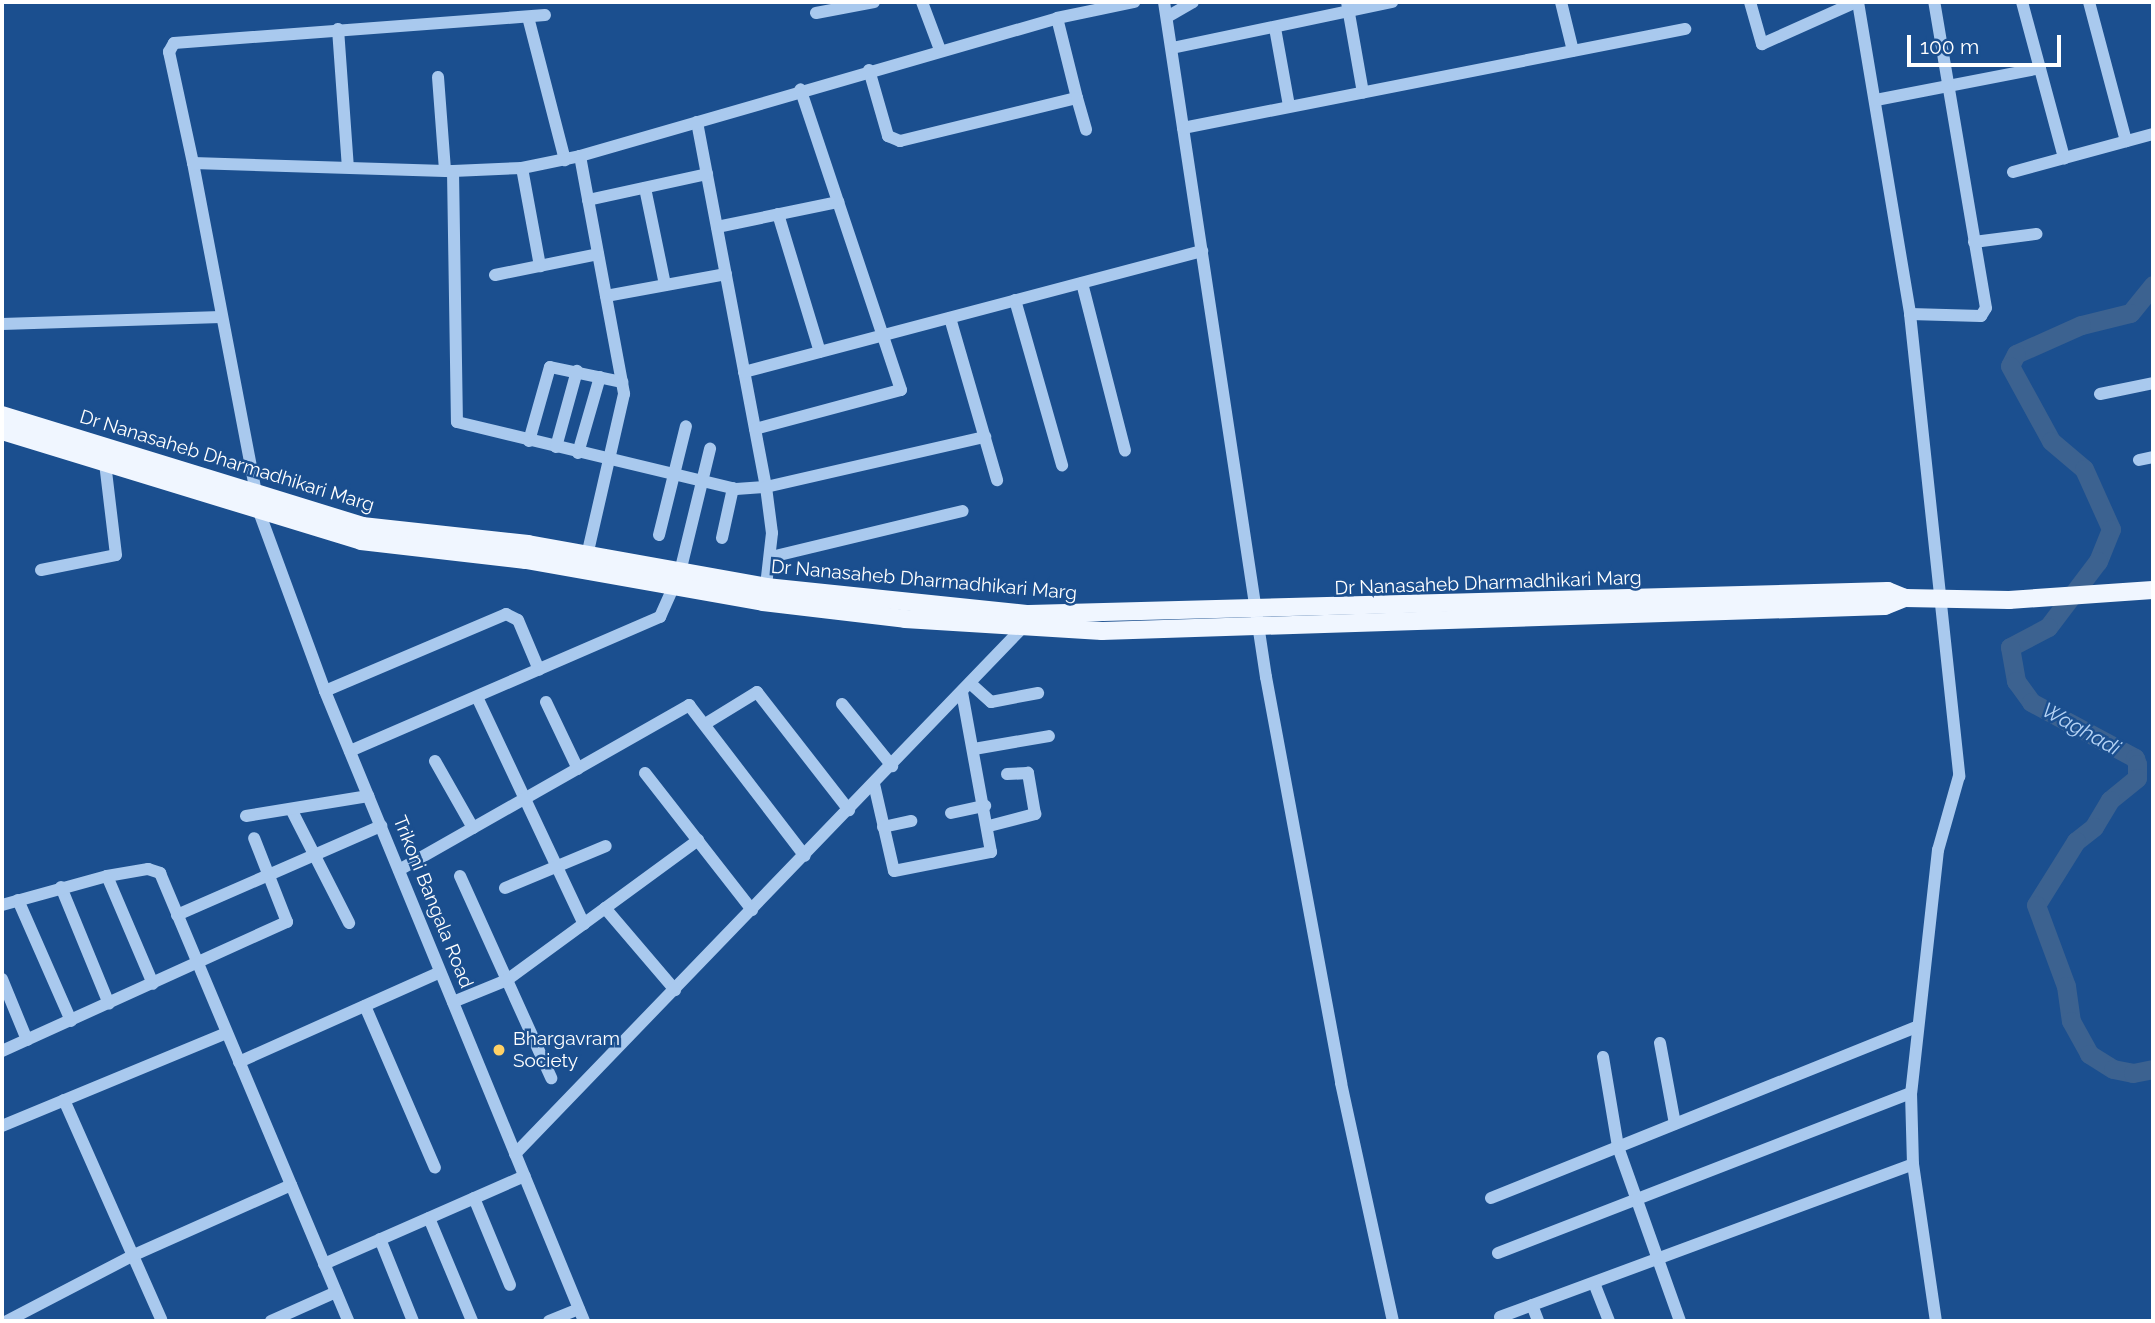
<!DOCTYPE html>
<style>
body{margin:0}
#map{position:relative;width:2155px;height:1323px;overflow:hidden;background:#1b4f8f;font-family:Raleway,sans-serif}
div>[style]{position:absolute}
.river>*{height:19px;margin:-9.5px;padding:0 9.5px;transform-origin:9.5px;border-radius:9.5px;background:#3c6290}
.minor>*{height:12px;margin:-6px;padding:0 6px;transform-origin:6px;border-radius:6px;background:#a9c9ee}
.major>*{height:18px;margin:-9px;padding:0 9px;transform-origin:9px;border-radius:9px;background:#f0f6ff}
.dots>*{width:19px;height:19px;translate:-50% -50%;box-sizing:border-box;border:4px solid #1b4f8f;border-radius:50%}
span{translate:-50% -50%;white-space:nowrap;text-align:center;line-height:1.15;-webkit-text-stroke:5px #1b4f8f;paint-order:stroke}
.street-label{font-size:19px;color:#fff}
.poi-label{font-size:19px;color:#fff}
.left{translate:0 -50%;text-align:left}
.water-label{font-size:21px;color:#b5d3f5;font-style:italic}
.frame{position:absolute;inset:0;border:4px solid #fff;pointer-events:none}
.scale{position:absolute;left:1907px;top:35px;width:154px;height:32px;box-sizing:border-box;border:4px solid #fff;border-top:0;padding-left:9px;font-size:21px;line-height:24px;white-space:nowrap;color:#fff;-webkit-text-stroke:5px #1b4f8f;paint-order:stroke}
</style>
<div id="map">
<div class="river">
<i style="left:2153px;top:285px;width:36px;rotate:129deg"></i>
<i style="left:2130px;top:313px;width:50px;rotate:166.2deg"></i>
<i style="left:2081px;top:325px;width:71px;rotate:156deg"></i>
<i style="left:2016px;top:354px;width:13px;rotate:117deg"></i>
<i style="left:2010px;top:366px;width:85px;rotate:61.3deg"></i>
<i style="left:2051px;top:441px;width:43px;rotate:40.3deg"></i>
<i style="left:2084px;top:469px;width:66px;rotate:65.8deg"></i>
<i style="left:2111px;top:529px;width:35px;rotate:112deg"></i>
<i style="left:2098px;top:561px;width:83px;rotate:127.1deg"></i>
<i style="left:2048px;top:627px;width:43px;rotate:152.2deg"></i>
<i style="left:2010px;top:647px;width:35px;rotate:80deg"></i>
<i style="left:2016px;top:681px;width:26px;rotate:54deg"></i>
<i style="left:2031px;top:702px;width:118px;rotate:28.3deg"></i>
<i style="left:2135px;top:758px;width:6px;rotate:72deg"></i>
<i style="left:2137px;top:764px;width:14px;rotate:90deg"></i>
<i style="left:2137px;top:778px;width:35px;rotate:141deg"></i>
<i style="left:2110px;top:800px;width:31px;rotate:121deg"></i>
<i style="left:2094px;top:827px;width:23px;rotate:142deg"></i>
<i style="left:2076px;top:841px;width:75px;rotate:122deg"></i>
<i style="left:2036px;top:905px;width:86px;rotate:69.7deg"></i>
<i style="left:2066px;top:986px;width:35px;rotate:82deg"></i>
<i style="left:2071px;top:1021px;width:38px;rotate:61deg"></i>
<i style="left:2089px;top:1054px;width:28px;rotate:32deg"></i>
<i style="left:2113px;top:1069px;width:20px;rotate:11deg"></i>
<i style="left:2133px;top:1073px;width:20px;rotate:-11deg"></i>
</div>
<div class="minor">
<i style="left:922px;top:2px;width:51px;rotate:69.4deg"></i>
<i style="left:1164px;top:2px;width:683px;rotate:81.41deg"></i>
<i style="left:1266px;top:677px;width:413px;rotate:79.5deg"></i>
<i style="left:1341px;top:1083px;width:244px;rotate:77.7deg"></i>
<i style="left:1347px;top:2px;width:92px;rotate:80deg"></i>
<i style="left:1561px;top:2px;width:50px;rotate:76.2deg"></i>
<i style="left:1750px;top:2px;width:44px;rotate:74.1deg"></i>
<i style="left:1762px;top:44px;width:103px;rotate:-24.1deg"></i>
<i style="left:1858px;top:2px;width:316px;rotate:80.5deg"></i>
<i style="left:1910px;top:314px;width:465px;rotate:83.9deg"></i>
<i style="left:1959px;top:776px;width:77px;rotate:105.8deg"></i>
<i style="left:1938px;top:850px;width:244px;rotate:96.3deg"></i>
<i style="left:1911px;top:1093px;width:71px;rotate:88.4deg"></i>
<i style="left:1913px;top:1164px;width:159px;rotate:81.7deg"></i>
<i style="left:2022px;top:2px;width:162px;rotate:74.9deg"></i>
<i style="left:2089px;top:2px;width:144px;rotate:75.1deg"></i>
<i style="left:816px;top:13px;width:59px;rotate:-10.7deg"></i>
<i style="left:528px;top:17px;width:148px;rotate:75.5deg"></i>
<i style="left:1167px;top:17px;width:30px;rotate:-30deg"></i>
<i style="left:1275px;top:28px;width:79px;rotate:79.8deg"></i>
<i style="left:338px;top:29px;width:138px;rotate:85.9deg"></i>
<i style="left:1172px;top:48px;width:225px;rotate:-11.8deg"></i>
<i style="left:869px;top:70px;width:69px;rotate:73.9deg"></i>
<i style="left:888px;top:136px;width:13px;rotate:23deg"></i>
<i style="left:900px;top:141px;width:182px;rotate:-13.7deg"></i>
<i style="left:1077px;top:98px;width:82px;rotate:-104deg"></i>
<i style="left:438px;top:77px;width:93px;rotate:85.7deg"></i>
<i style="left:1077px;top:98px;width:33px;rotate:74deg"></i>
<i style="left:1876px;top:100px;width:167px;rotate:-11deg"></i>
<i style="left:697px;top:122px;width:371px;rotate:79.3deg"></i>
<i style="left:766px;top:487px;width:46px;rotate:82.6deg"></i>
<i style="left:772px;top:533px;width:61px;rotate:96.5deg"></i>
<i style="left:1183px;top:128px;width:512px;rotate:-11.16deg"></i>
<i style="left:580px;top:156px;width:242px;rotate:79.5deg"></i>
<i style="left:624px;top:394px;width:165px;rotate:102.9deg"></i>
<i style="left:193px;top:163px;width:114px;rotate:-102.2deg"></i>
<i style="left:169px;top:52px;width:10px;rotate:-61deg"></i>
<i style="left:174px;top:43px;width:372px;rotate:-4.3deg"></i>
<i style="left:522px;top:168px;width:100px;rotate:79.6deg"></i>
<i style="left:453px;top:171px;width:251px;rotate:89.1deg"></i>
<i style="left:457px;top:422px;width:287px;rotate:13.5deg"></i>
<i style="left:736px;top:489px;width:30px;rotate:-4deg"></i>
<i style="left:766px;top:487px;width:225px;rotate:-12.9deg"></i>
<i style="left:2013px;top:172px;width:145px;rotate:-15.2deg"></i>
<i style="left:645px;top:188px;width:99px;rotate:78.3deg"></i>
<i style="left:588px;top:200px;width:122px;rotate:-12.3deg"></i>
<i style="left:778px;top:214px;width:144px;rotate:73.1deg"></i>
<i style="left:717px;top:227px;width:124px;rotate:-11.7deg"></i>
<i style="left:1974px;top:242px;width:63px;rotate:-7.4deg"></i>
<i style="left:495px;top:275px;width:105px;rotate:-11.5deg"></i>
<i style="left:1082px;top:283px;width:173px;rotate:75.6deg"></i>
<i style="left:606px;top:296px;width:122px;rotate:-10.4deg"></i>
<i style="left:1015px;top:300px;width:172px;rotate:74.1deg"></i>
<i style="left:1910px;top:314px;width:71px;rotate:1.6deg"></i>
<i style="left:1981px;top:316px;width:9px;rotate:-58deg"></i>
<i style="left:1986px;top:308px;width:310px;rotate:-99.6deg"></i>
<i style="left:950px;top:318px;width:169px;rotate:73.8deg"></i>
<i style="left:2px;top:324px;width:219px;rotate:-1.8deg"></i>
<i style="left:744px;top:372px;width:474px;rotate:-14.8deg"></i>
<i style="left:2100px;top:394px;width:54px;rotate:-11.7deg"></i>
<i style="left:755px;top:429px;width:151px;rotate:-15deg"></i>
<i style="left:901px;top:390px;width:317px;rotate:-108.5deg"></i>
<i style="left:529px;top:441px;width:77px;rotate:-74.2deg"></i>
<i style="left:550px;top:367px;width:74px;rotate:11.8deg"></i>
<i style="left:556px;top:447px;width:79px;rotate:-74.6deg"></i>
<i style="left:578px;top:453px;width:79px;rotate:-73.9deg"></i>
<i style="left:2139px;top:460px;width:14px;rotate:-12deg"></i>
<i style="left:659px;top:535px;width:112px;rotate:-76.1deg"></i>
<i style="left:722px;top:538px;width:51px;rotate:-77.6deg"></i>
<i style="left:771px;top:557px;width:197px;rotate:-13.5deg"></i>
<i style="left:41px;top:570px;width:76px;rotate:-11.3deg"></i>
<i style="left:116px;top:555px;width:101px;rotate:-96.8deg"></i>
<i style="left:971px;top:684px;width:27px;rotate:42deg"></i>
<i style="left:991px;top:702px;width:48px;rotate:-10.8deg"></i>
<i style="left:325px;top:691px;width:197px;rotate:-23deg"></i>
<i style="left:506px;top:614px;width:13px;rotate:27deg"></i>
<i style="left:518px;top:620px;width:54px;rotate:67.2deg"></i>
<i style="left:477px;top:697px;width:251px;rotate:64.8deg"></i>
<i style="left:546px;top:702px;width:74px;rotate:64.5deg"></i>
<i style="left:842px;top:704px;width:80px;rotate:51.1deg"></i>
<i style="left:705px;top:724px;width:61px;rotate:-31.6deg"></i>
<i style="left:757px;top:692px;width:150px;rotate:52.1deg"></i>
<i style="left:974px;top:749px;width:76px;rotate:-9.8deg"></i>
<i style="left:350px;top:751px;width:338px;rotate:-23.4deg"></i>
<i style="left:660px;top:617px;width:49px;rotate:-66deg"></i>
<i style="left:680px;top:572px;width:127px;rotate:-76.3deg"></i>
<i style="left:435px;top:761px;width:77px;rotate:60.4deg"></i>
<i style="left:645px;top:773px;width:174px;rotate:52deg"></i>
<i style="left:874px;top:784px;width:89px;rotate:77.1deg"></i>
<i style="left:894px;top:871px;width:99px;rotate:-11.1deg"></i>
<i style="left:991px;top:852px;width:162px;rotate:-100.3deg"></i>
<i style="left:291px;top:809px;width:128px;rotate:63deg"></i>
<i style="left:951px;top:813px;width:35px;rotate:-12deg"></i>
<i style="left:246px;top:816px;width:124px;rotate:-9.3deg"></i>
<i style="left:989px;top:826px;width:48px;rotate:-14.6deg"></i>
<i style="left:1035px;top:814px;width:42px;rotate:-99.7deg"></i>
<i style="left:1028px;top:773px;width:21px;rotate:177deg"></i>
<i style="left:883px;top:827px;width:29px;rotate:-12deg"></i>
<i style="left:399px;top:870px;width:334px;rotate:-29.6deg"></i>
<i style="left:689px;top:705px;width:190px;rotate:52.5deg"></i>
<i style="left:107px;top:876px;width:117px;rotate:66.9deg"></i>
<i style="left:460px;top:876px;width:222px;rotate:65.7deg"></i>
<i style="left:61px;top:887px;width:126px;rotate:67.7deg"></i>
<i style="left:505px;top:888px;width:109px;rotate:-22.6deg"></i>
<i style="left:18px;top:900px;width:132px;rotate:66.3deg"></i>
<i style="left:2px;top:905px;width:109px;rotate:-15.4deg"></i>
<i style="left:107px;top:876px;width:42px;rotate:-9.7deg"></i>
<i style="left:148px;top:869px;width:13px;rotate:18deg"></i>
<i style="left:160px;top:873px;width:486px;rotate:67.2deg"></i>
<i style="left:605px;top:908px;width:108px;rotate:49.5deg"></i>
<i style="left:177px;top:915px;width:223px;rotate:-23.6deg"></i>
<i style="left:2px;top:979px;width:66px;rotate:67.7deg"></i>
<i style="left:453px;top:1002px;width:58px;rotate:-22.2deg"></i>
<i style="left:507px;top:980px;width:237px;rotate:-36.2deg"></i>
<i style="left:365px;top:1006px;width:176px;rotate:66.6deg"></i>
<i style="left:1660px;top:1043px;width:82px;rotate:79.5deg"></i>
<i style="left:2px;top:1051px;width:313px;rotate:-24.4deg"></i>
<i style="left:287px;top:922px;width:90px;rotate:-111.4deg"></i>
<i style="left:1603px;top:1057px;width:91px;rotate:80.5deg"></i>
<i style="left:1618px;top:1147px;width:185px;rotate:70.4deg"></i>
<i style="left:239px;top:1062px;width:220px;rotate:-24.1deg"></i>
<i style="left:64px;top:1100px;width:240px;rotate:66.1deg"></i>
<i style="left:2px;top:1126px;width:243px;rotate:-22.5deg"></i>
<i style="left:515px;top:1154px;width:738px;rotate:-46.04deg"></i>
<i style="left:474px;top:1198px;width:94px;rotate:67.5deg"></i>
<i style="left:1491px;top:1198px;width:460px;rotate:-21.9deg"></i>
<i style="left:429px;top:1218px;width:112px;rotate:67.3deg"></i>
<i style="left:380px;top:1239px;width:88px;rotate:68.1deg"></i>
<i style="left:1498px;top:1253px;width:443px;rotate:-21.2deg"></i>
<i style="left:324px;top:1264px;width:219px;rotate:-23.7deg"></i>
<i style="left:1594px;top:1283px;width:41px;rotate:68.5deg"></i>
<i style="left:1532px;top:1305px;width:17px;rotate:69deg"></i>
<i style="left:1500px;top:1317px;width:440px;rotate:-20.3deg"></i>
<i style="left:7px;top:1321px;width:143px;rotate:-27.5deg"></i>
<i style="left:134px;top:1255px;width:172px;rotate:-24deg"></i>
<i style="left:271px;top:1321px;width:71px;rotate:-24deg"></i>
<i style="left:549px;top:1321px;width:32px;rotate:-22deg"></i>
<i style="left:584px;top:1321px;width:681px;rotate:-112.35deg"></i>
<i style="left:325px;top:691px;width:189px;rotate:-110.2deg"></i>
<i style="left:260px;top:514px;width:357px;rotate:-100.8deg"></i>
<i style="left:193px;top:163px;width:260px;rotate:1.8deg"></i>
<i style="left:453px;top:171px;width:69px;rotate:-2.5deg"></i>
<i style="left:522px;top:168px;width:59px;rotate:-11.7deg"></i>
<i style="left:580px;top:156px;width:497px;rotate:-16.1deg"></i>
<i style="left:1057px;top:18px;width:79px;rotate:-11.7deg"></i>
</div>
<div class="major">
<i style="left:2px;top:415px;width:377px;rotate:17.1deg"></i>
<i style="left:362px;top:526px;width:167px;rotate:6.2deg"></i>
<i style="left:528px;top:544px;width:242px;rotate:10.2deg"></i>
<i style="left:766px;top:587px;width:264px;rotate:5.9deg"></i>
<i style="left:1029px;top:614px;width:859px;rotate:-1.53deg"></i>
<i style="left:1888px;top:591px;width:18px;rotate:22deg"></i>
<i style="left:1905px;top:598px;width:104px;rotate:1.1deg"></i>
<i style="left:2009px;top:600px;width:144px;rotate:-4deg"></i>
<i style="left:2px;top:431px;width:375px;rotate:17deg"></i>
<i style="left:361px;top:541px;width:166px;rotate:6.6deg"></i>
<i style="left:526px;top:560px;width:241px;rotate:10deg"></i>
<i style="left:763px;top:602px;width:143px;rotate:6.8deg"></i>
<i style="left:905px;top:619px;width:197px;rotate:3.5deg"></i>
<i style="left:1102px;top:631px;width:783px;rotate:-1.83deg"></i>
<i style="left:1885px;top:606px;width:22px;rotate:-22deg"></i>
</div>
<div class="dots">
<i style="left:499px;top:1050px;background:#ffd166"></i>
</div>
<div class="street-label">
<span style="left:227px;top:461px;rotate:17deg">Dr Nanasaheb Dharmadhikari Marg</span>
<span style="left:924px;top:580px;rotate:5deg">Dr Nanasaheb Dharmadhikari Marg</span>
<span style="left:1488px;top:583px;rotate:-2deg">Dr Nanasaheb Dharmadhikari Marg</span>
<span style="left:433px;top:902px;rotate:68deg">Trikoni Bangala Road</span>
</div>
<div class="poi-label">
<span class="left" style="left:513px;top:1050px">Bhargavram<br>Society</span>
</div>
<div class="water-label">
<span style="left:2081px;top:729px;rotate:29deg">Waghadi</span>
</div>
<div class="frame"></div>
<div class="scale">100 m</div>
</div>
